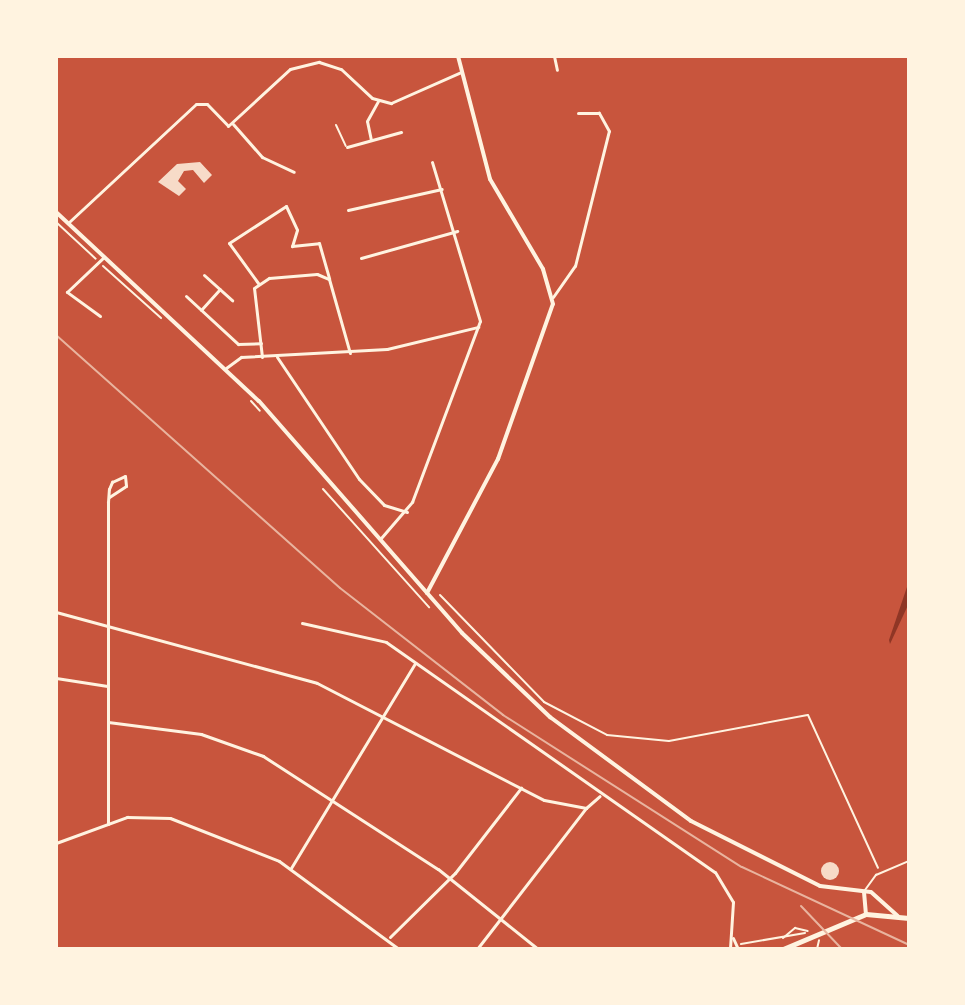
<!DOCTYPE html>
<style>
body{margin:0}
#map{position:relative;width:965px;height:1005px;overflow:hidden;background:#c8553d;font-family:"Crimson Pro",serif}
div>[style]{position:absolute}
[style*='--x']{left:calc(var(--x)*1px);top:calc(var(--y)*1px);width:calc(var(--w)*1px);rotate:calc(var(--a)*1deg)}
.water>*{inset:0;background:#8f3625}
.building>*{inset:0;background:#f7dbc8}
.round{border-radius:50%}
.path>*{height:2px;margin:-1px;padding:0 1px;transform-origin:1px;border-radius:1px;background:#fff3e0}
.service>*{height:2px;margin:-1px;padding:0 1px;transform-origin:1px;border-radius:1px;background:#fff3e0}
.minor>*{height:3px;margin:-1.5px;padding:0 1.5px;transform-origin:1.5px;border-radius:1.5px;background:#fff3e0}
.tertiary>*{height:4px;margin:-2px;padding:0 2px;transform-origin:2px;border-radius:2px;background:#fff3e0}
.secondary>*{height:4px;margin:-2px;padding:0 2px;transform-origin:2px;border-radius:2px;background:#fff3e0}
.trunk>*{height:5px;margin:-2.5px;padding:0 2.5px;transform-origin:2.5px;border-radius:2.5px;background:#fff3e0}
.rail>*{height:2px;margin:-1px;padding:0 1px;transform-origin:1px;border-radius:1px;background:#e9b49f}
span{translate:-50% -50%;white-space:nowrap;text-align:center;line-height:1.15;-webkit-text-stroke:8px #fff3e0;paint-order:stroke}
.frame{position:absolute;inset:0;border:58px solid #fff3e0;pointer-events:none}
</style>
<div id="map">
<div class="water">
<div style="clip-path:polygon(908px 584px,909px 603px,890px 644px,889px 640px)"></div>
</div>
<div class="building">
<div style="clip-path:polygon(200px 162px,212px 175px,204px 183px,193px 170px,184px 171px,178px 181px,186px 189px,179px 196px,158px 182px,177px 164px)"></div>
<div class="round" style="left:821px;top:862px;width:18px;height:18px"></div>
</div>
<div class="path">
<div style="--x:56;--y:222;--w:54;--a:42.8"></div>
<div style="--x:103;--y:266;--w:78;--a:41.9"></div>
<div style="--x:251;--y:401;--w:13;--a:48"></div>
<div style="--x:323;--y:489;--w:159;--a:48.1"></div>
<div style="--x:440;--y:595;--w:149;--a:45.8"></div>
<div style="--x:544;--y:702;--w:71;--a:27.6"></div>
<div style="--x:607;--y:735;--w:62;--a:5.5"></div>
<div style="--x:669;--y:741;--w:141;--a:-10.6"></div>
<div style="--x:808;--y:715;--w:168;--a:65.4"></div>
<div style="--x:783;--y:938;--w:16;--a:-40"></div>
<div style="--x:795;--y:928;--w:13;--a:13"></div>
<div style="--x:741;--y:944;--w:65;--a:-9.8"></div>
<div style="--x:817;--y:949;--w:9;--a:-77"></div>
</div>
<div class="service">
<div style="--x:336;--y:125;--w:23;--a:65"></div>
<div style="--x:865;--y:890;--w:19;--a:-54"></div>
<div style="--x:876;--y:875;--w:36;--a:-23"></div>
</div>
<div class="minor">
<div style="--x:554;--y:56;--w:14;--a:78"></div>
<div style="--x:233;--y:124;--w:44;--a:48.7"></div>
<div style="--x:262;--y:157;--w:35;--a:25"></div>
<div style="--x:371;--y:140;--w:19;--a:-102"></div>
<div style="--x:367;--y:121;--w:23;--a:-61"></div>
<div style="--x:347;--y:147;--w:56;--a:-15.5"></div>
<div style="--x:348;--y:210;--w:96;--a:-12.6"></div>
<div style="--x:69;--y:222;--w:173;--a:-42.9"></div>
<div style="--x:196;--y:104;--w:11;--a:0"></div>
<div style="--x:207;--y:104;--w:30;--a:46"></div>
<div style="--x:228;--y:126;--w:84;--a:-42.6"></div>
<div style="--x:290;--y:69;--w:30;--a:-14"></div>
<div style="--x:319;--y:62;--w:23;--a:18"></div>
<div style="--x:341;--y:69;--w:42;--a:43.1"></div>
<div style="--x:372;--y:98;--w:20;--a:15"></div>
<div style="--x:391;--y:103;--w:77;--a:-23.9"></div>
<div style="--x:361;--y:258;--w:100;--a:-15.7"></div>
<div style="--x:204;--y:275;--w:38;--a:42"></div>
<div style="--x:258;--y:283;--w:49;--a:-125.9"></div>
<div style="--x:229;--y:243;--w:68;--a:-33"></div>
<div style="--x:286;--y:206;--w:26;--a:65"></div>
<div style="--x:297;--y:230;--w:17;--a:107"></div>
<div style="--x:292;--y:246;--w:27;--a:-6"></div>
<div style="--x:319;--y:243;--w:37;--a:74"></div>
<div style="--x:186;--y:296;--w:71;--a:42.7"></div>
<div style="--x:238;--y:344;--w:23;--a:-2"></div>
<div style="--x:553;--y:297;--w:38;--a:-55"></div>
<div style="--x:575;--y:266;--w:139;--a:-75.9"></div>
<div style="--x:609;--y:131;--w:21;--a:-119"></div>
<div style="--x:599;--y:113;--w:21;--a:180"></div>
<div style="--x:201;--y:310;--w:28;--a:-48"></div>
<div style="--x:100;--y:316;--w:41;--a:-144"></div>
<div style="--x:67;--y:292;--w:51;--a:-43.4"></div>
<div style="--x:262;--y:357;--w:69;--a:-96.6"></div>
<div style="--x:254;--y:288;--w:18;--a:-34"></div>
<div style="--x:269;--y:278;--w:48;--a:-4.8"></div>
<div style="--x:317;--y:274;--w:13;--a:23"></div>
<div style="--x:329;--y:279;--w:77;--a:74.2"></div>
<div style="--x:277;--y:357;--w:147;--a:56.1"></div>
<div style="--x:359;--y:479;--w:36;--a:46"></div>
<div style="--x:384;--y:505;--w:24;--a:17"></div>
<div style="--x:226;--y:368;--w:19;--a:-36"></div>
<div style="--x:241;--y:357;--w:146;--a:-3.1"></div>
<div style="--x:387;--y:349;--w:94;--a:-13.6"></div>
<div style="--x:381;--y:538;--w:48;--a:-49.3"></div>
<div style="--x:412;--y:502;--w:193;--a:-69.4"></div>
<div style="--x:480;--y:321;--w:166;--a:-106.8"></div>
<div style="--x:56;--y:612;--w:270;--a:15.2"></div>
<div style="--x:317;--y:683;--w:255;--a:27.3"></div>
<div style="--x:544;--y:800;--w:43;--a:10.8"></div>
<div style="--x:586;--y:808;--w:18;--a:-41"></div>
<div style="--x:302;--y:623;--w:86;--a:12.7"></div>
<div style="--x:386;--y:642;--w:401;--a:35"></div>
<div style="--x:715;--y:872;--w:35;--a:59"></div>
<div style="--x:733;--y:902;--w:47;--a:93.7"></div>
<div style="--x:56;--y:678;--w:52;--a:8.9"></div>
<div style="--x:108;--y:722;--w:94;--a:7.4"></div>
<div style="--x:201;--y:734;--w:66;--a:19.5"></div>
<div style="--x:263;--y:756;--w:208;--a:32.9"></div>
<div style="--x:438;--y:869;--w:128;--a:38.7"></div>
<div style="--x:108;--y:824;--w:322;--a:-90"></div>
<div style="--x:108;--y:502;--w:13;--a:-86"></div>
<div style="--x:109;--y:489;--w:8;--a:-67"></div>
<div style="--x:112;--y:482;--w:14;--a:-25"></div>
<div style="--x:125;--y:476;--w:10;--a:84"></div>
<div style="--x:126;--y:486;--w:20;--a:147"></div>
<div style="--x:56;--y:843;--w:76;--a:-20.1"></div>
<div style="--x:127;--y:817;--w:43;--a:1.3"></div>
<div style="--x:170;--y:818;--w:117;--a:21.5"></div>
<div style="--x:279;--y:861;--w:149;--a:36.3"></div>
<div style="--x:291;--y:868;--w:240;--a:-58.8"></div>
<div style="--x:390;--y:937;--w:91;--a:-44.6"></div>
<div style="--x:455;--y:873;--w:108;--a:-52.2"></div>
<div style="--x:733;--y:938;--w:12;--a:66"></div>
<div style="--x:477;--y:949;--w:178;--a:-52.3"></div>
</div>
<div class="tertiary">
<div style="--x:427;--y:593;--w:152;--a:-62.1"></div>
<div style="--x:498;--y:459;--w:164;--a:-70.5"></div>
<div style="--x:553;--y:304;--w:36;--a:-106"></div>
<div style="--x:543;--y:269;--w:104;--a:-120.5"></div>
<div style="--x:490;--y:179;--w:127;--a:-104.6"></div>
</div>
<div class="secondary">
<div style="--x:56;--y:212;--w:277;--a:43"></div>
<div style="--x:259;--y:401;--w:308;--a:48.8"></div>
<div style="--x:462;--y:633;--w:122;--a:43.7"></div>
<div style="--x:550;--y:717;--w:175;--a:36.4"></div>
<div style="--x:691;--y:821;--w:144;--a:26.7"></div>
<div style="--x:820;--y:886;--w:51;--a:6.7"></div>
<div style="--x:871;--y:892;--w:36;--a:42"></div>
<div style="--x:864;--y:892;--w:22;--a:85"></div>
</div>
<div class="trunk">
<div style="--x:783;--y:949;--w:90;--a:-22.9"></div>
<div style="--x:866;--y:914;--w:43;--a:5.3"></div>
</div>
<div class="rail">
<div style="--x:56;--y:335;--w:380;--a:41.7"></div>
<div style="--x:340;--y:588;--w:207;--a:37.9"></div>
<div style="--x:503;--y:715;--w:283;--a:32.5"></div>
<div style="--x:742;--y:867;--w:184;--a:25"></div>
<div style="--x:801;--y:906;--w:59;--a:46.4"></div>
</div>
<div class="frame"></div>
</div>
